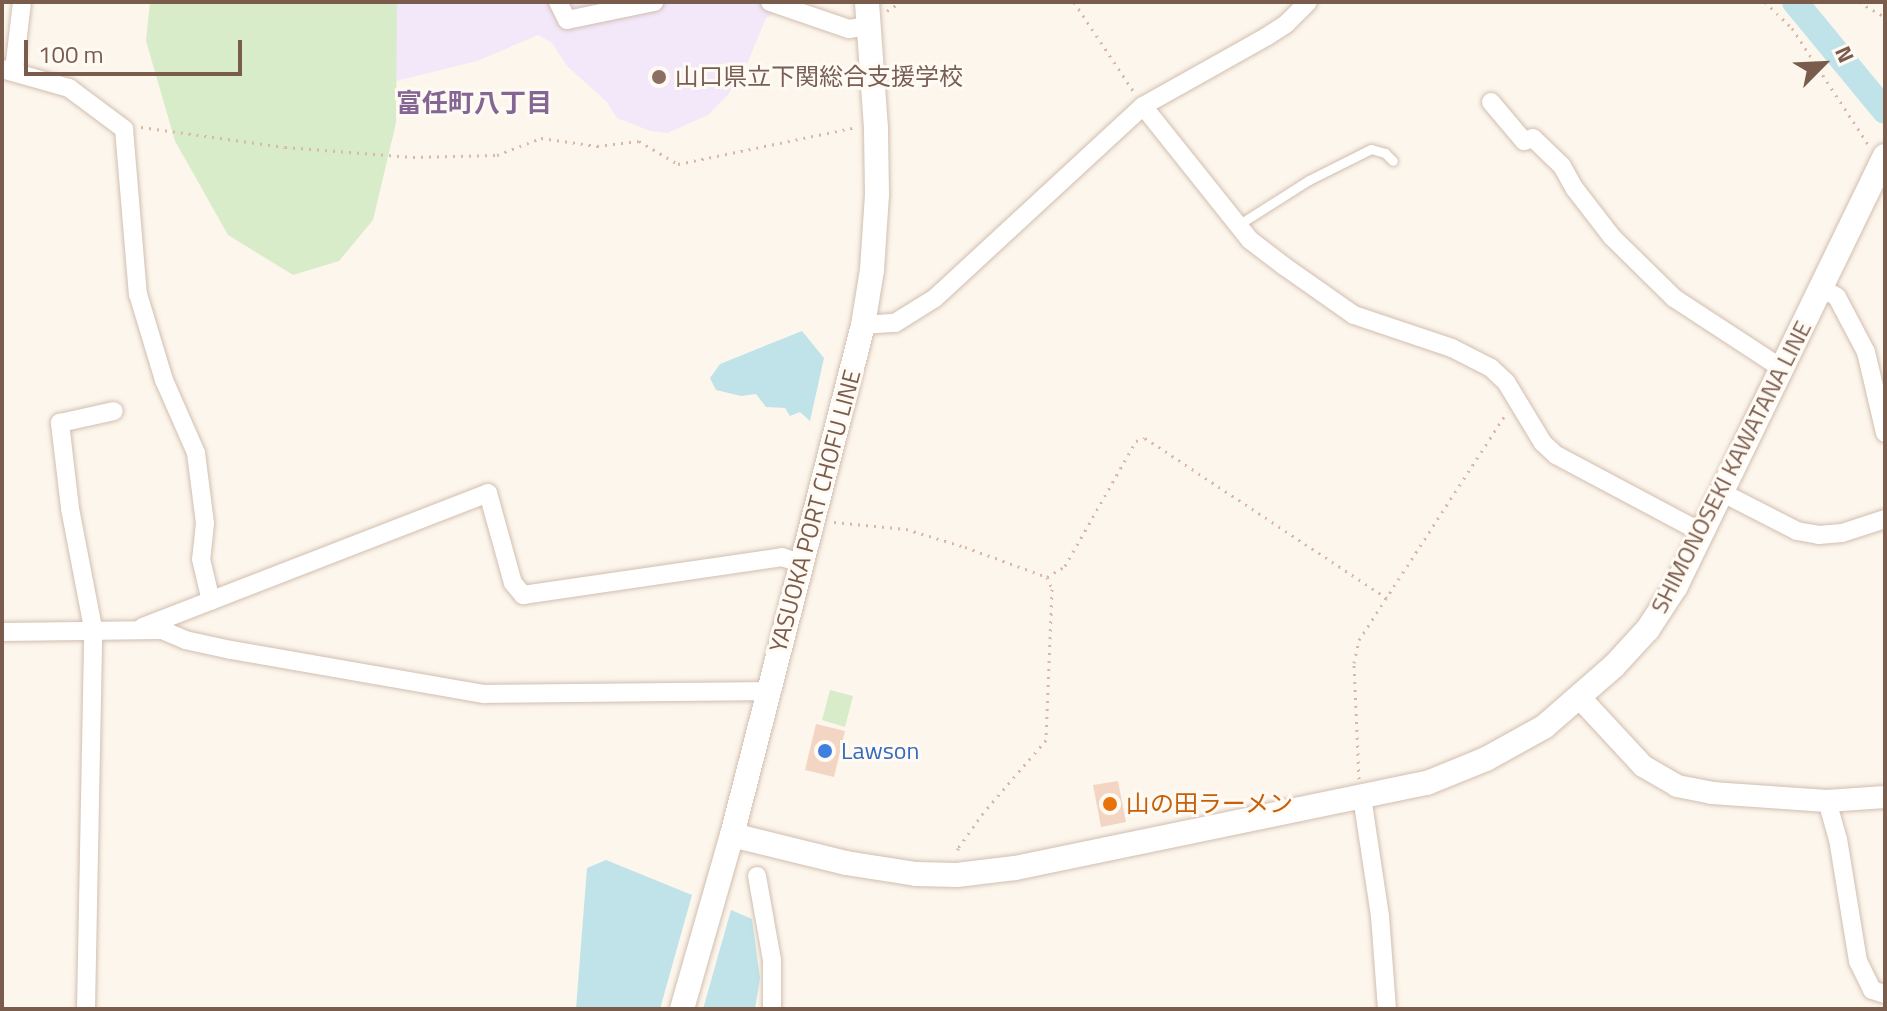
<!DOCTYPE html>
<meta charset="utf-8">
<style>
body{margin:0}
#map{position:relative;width:1887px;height:1011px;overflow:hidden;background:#fdf6ec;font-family:"Titillium Web","Noto Sans JP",sans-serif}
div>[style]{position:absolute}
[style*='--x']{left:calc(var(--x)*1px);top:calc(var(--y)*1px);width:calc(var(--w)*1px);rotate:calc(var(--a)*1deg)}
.education>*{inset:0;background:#f3e8fa}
.green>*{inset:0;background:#d8ecc9}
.water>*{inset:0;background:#bfe3e8}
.river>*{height:26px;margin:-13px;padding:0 13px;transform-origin:13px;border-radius:13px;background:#bfe3e8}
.building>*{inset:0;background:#f3d5c3}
.path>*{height:3px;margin-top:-1.5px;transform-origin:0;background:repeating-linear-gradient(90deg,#d9b8a5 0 2px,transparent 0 8px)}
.roads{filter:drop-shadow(0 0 2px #d1beb0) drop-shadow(0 0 2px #d1beb0)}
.service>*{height:9px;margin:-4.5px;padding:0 4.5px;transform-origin:4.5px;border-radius:4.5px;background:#fff}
.minor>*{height:18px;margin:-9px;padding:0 9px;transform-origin:9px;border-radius:9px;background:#fff}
.tertiary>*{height:22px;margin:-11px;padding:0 11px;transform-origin:11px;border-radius:11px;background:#fff}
.secondary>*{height:24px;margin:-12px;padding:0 12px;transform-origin:12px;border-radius:12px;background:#fff}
.dots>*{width:22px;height:22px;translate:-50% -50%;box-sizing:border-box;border:4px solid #fffaf3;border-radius:50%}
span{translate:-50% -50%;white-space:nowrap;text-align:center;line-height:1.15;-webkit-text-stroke:6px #fffaf3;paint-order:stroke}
.education-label{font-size:24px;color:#785e54}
.left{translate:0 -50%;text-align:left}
.street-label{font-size:24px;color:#7a5c4d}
.shop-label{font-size:24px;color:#366cbe}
.food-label{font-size:24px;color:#c56008}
.neighbourhood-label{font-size:26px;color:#846695;font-weight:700}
.frame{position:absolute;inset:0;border:4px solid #7a5c4d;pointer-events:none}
.north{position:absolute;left:1783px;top:24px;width:80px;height:80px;-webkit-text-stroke:6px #fffaf3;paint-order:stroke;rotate:66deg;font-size:22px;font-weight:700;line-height:32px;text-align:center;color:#7a5c4d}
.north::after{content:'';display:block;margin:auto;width:28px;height:36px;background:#7a5c4d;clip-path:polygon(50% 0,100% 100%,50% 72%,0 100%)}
.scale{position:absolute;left:24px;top:40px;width:218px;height:36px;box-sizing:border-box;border:4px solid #7a5c4d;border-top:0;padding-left:10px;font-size:24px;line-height:28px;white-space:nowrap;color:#7a5c4d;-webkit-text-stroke:6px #fffaf3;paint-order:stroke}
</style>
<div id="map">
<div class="education">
<div style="clip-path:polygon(264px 2px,783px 2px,785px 8px,766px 18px,747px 64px,728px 95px,708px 115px,667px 133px,650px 131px,617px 118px,607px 102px,567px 66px,552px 43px,538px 35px,477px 61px,368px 88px)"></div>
</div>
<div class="green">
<div style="clip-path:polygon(150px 2px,397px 2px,396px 123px,373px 220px,339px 261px,293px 275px,228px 235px,175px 141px,146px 41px)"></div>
<div style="clip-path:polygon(830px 690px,853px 696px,845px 727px,822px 720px)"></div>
</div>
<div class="water">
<div style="clip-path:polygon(802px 331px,824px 358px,810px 421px,800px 412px,790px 416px,785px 408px,766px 407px,756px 394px,741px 396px,716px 390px,710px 378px,720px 364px)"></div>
<div style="clip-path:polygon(606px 860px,692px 895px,660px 1009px,576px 1009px,587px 868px)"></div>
<div style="clip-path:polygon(731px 910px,752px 919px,760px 978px,755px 1009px,703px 1009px)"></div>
</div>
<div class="river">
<div style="--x:1795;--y:2;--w:141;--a:50.5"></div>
</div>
<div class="building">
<div style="clip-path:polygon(816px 724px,845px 731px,834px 777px,805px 770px)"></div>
<div style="clip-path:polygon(1118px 781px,1126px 822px,1101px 827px,1093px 785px)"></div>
</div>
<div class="path">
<div style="--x:1074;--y:2;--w:108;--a:56.3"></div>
<div style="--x:1765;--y:2;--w:37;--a:44"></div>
<div style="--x:1792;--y:28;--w:142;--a:56.8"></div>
<div style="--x:1859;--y:2;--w:30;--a:30"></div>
<div style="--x:887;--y:11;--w:17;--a:-33"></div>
<div style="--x:141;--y:127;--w:145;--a:7.9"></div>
<div style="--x:285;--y:147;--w:128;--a:4.5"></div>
<div style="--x:413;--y:157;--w:84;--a:-1.4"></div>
<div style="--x:497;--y:155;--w:47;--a:-21.1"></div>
<div style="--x:541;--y:138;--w:57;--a:8.1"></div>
<div style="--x:597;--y:146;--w:42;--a:-6.8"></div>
<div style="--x:639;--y:141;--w:45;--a:30.5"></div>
<div style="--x:678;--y:164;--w:183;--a:-11.7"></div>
<div style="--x:834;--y:522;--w:72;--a:5.6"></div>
<div style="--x:906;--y:529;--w:62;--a:17"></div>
<div style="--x:965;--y:547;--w:87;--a:20.1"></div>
<div style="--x:1047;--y:577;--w:13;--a:67"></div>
<div style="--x:1052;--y:589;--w:151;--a:92.3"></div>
<div style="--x:1046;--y:740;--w:96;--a:130.8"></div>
<div style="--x:983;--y:813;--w:43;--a:125.5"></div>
<div style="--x:958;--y:848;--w:7;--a:98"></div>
<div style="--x:1047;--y:577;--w:21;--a:-31"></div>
<div style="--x:1065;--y:566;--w:144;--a:-60.4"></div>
<div style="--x:1136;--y:441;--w:9;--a:-18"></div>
<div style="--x:1145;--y:438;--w:290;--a:33.5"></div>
<div style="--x:1359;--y:779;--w:116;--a:-92.5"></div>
<div style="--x:1354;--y:663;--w:24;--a:-78"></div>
<div style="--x:1359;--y:640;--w:272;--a:-57"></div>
</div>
<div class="roads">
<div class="service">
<div style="--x:1238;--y:225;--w:84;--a:-32.4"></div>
<div style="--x:1309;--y:180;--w:69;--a:-26.6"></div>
<div style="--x:1371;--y:149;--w:15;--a:16"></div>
<div style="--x:1385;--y:153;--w:11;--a:45"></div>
</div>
<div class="minor">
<div style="--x:558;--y:2;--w:20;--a:63"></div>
<div style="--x:567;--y:20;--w:89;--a:-11.7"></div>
<div style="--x:770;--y:2;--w:83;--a:18.9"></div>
<div style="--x:849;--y:29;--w:20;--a:-9"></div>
<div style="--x:2;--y:69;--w:70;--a:15.8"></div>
<div style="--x:69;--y:88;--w:69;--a:36.7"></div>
<div style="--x:124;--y:129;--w:166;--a:85.2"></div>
<div style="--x:138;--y:294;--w:90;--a:73.2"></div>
<div style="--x:164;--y:380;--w:80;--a:66.3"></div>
<div style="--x:196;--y:453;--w:71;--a:82.7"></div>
<div style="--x:205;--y:523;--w:36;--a:96"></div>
<div style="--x:201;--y:559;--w:43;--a:76.6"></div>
<div style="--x:14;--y:70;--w:68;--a:-83.3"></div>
<div style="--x:1491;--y:102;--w:51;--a:49.8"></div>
<div style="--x:1524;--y:141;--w:9;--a:-18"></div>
<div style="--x:1533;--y:138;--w:40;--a:44"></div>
<div style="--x:1562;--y:166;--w:26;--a:61"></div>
<div style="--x:1575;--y:189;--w:61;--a:52.4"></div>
<div style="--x:1612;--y:237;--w:87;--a:44.5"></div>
<div style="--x:1674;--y:298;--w:128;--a:33.2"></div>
<div style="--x:1143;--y:106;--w:171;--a:51.4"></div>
<div style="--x:1250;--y:240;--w:43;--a:37.4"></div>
<div style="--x:1284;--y:266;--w:85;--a:35"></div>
<div style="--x:1354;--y:315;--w:103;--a:18.6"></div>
<div style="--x:1452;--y:348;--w:44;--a:27.1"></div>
<div style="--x:1491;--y:368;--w:21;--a:43"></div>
<div style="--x:1506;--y:382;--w:71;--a:58.8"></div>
<div style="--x:1543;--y:443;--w:18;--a:43"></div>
<div style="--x:1556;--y:455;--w:166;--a:28"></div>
<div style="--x:1821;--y:288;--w:18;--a:29"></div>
<div style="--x:1837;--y:297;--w:62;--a:62.2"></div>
<div style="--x:1866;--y:352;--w:83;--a:76.8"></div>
<div style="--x:863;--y:325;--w:32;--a:-4"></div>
<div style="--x:895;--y:323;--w:47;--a:-32"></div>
<div style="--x:935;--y:298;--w:283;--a:-42.7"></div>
<div style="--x:1143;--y:106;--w:141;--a:-29.3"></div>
<div style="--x:1266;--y:37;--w:24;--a:-33"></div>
<div style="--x:1286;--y:24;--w:31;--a:-45"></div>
<div style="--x:1721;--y:492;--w:85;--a:27.2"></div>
<div style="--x:1797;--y:531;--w:22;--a:10"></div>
<div style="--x:1819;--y:535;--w:23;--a:-5"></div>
<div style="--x:1842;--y:533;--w:45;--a:-18"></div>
<div style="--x:143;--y:627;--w:370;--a:-21.2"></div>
<div style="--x:488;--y:493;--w:93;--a:74.5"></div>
<div style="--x:513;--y:583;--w:16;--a:50"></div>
<div style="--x:523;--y:595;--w:262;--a:-8.3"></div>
<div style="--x:782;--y:557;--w:21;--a:19"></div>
<div style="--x:2;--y:632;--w:160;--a:-0.7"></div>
<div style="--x:162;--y:630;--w:25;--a:23"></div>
<div style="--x:185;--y:640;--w:47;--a:12.3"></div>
<div style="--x:231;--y:650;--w:257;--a:9.9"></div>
<div style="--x:484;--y:694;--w:282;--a:-0.6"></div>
<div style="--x:1362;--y:797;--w:120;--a:81.4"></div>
<div style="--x:1380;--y:916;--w:93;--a:85.7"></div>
<div style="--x:1827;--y:801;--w:40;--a:74"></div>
<div style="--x:1838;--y:839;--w:124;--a:80.7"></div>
<div style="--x:1858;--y:961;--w:32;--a:64"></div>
<div style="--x:1872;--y:990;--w:14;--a:17"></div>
<div style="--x:757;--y:876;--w:85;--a:79.9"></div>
<div style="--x:772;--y:960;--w:49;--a:90"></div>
<div style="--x:86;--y:1009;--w:381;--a:-88.9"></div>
<div style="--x:93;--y:628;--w:122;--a:-100.9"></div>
<div style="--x:70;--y:508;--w:86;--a:-96.7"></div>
<div style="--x:60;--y:423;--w:55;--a:-12.5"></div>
</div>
<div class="tertiary">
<div style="--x:1581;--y:699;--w:91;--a:47.2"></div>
<div style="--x:1643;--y:766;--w:39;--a:30"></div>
<div style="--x:1677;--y:786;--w:36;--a:11"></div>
<div style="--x:1712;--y:793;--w:115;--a:4"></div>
<div style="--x:1827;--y:801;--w:58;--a:-3.9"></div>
</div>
<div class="secondary">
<div style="--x:732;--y:835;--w:117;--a:13.8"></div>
<div style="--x:846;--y:863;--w:71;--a:8.9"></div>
<div style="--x:916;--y:874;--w:41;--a:1.4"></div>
<div style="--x:957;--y:875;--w:58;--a:-6.9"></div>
<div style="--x:1015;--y:868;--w:421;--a:-11.7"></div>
<div style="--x:1427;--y:783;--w:64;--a:-22.1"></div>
<div style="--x:1486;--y:759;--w:66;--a:-28.9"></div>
<div style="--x:1544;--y:727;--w:93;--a:-41.1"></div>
<div style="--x:1614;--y:666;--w:50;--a:-47.4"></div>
<div style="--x:1648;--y:629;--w:51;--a:-56.9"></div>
<div style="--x:1676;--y:586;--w:478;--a:-64.1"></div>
<div style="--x:682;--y:1009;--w:181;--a:-74"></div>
<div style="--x:732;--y:835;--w:527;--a:-75.59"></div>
<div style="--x:863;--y:325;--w:56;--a:-80.7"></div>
<div style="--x:872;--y:270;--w:76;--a:-86.2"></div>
<div style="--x:877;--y:194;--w:66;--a:-90.9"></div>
<div style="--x:876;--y:128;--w:126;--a:-94.1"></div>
</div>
</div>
<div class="dots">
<div style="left:659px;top:77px;background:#8d6e63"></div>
<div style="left:825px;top:751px;background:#3f7fe0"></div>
<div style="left:1110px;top:804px;background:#e8710a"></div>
</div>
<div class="education-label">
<span class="left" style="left:675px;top:77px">山口県立下関総合支援学校</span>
</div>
<div class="street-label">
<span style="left:1731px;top:467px;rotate:-63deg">SHIMONOSEKI KAWATANA LINE</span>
<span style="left:815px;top:511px;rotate:-75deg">YASUOKA PORT CHOFU LINE</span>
</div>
<div class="shop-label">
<span class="left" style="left:841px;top:751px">Lawson</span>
</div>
<div class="food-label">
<span class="left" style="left:1126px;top:804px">山の田ラーメン</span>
</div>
<div class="neighbourhood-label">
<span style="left:474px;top:103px">富任町八丁目</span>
</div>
<div class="frame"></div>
<div class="north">N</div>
<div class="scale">100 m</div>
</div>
